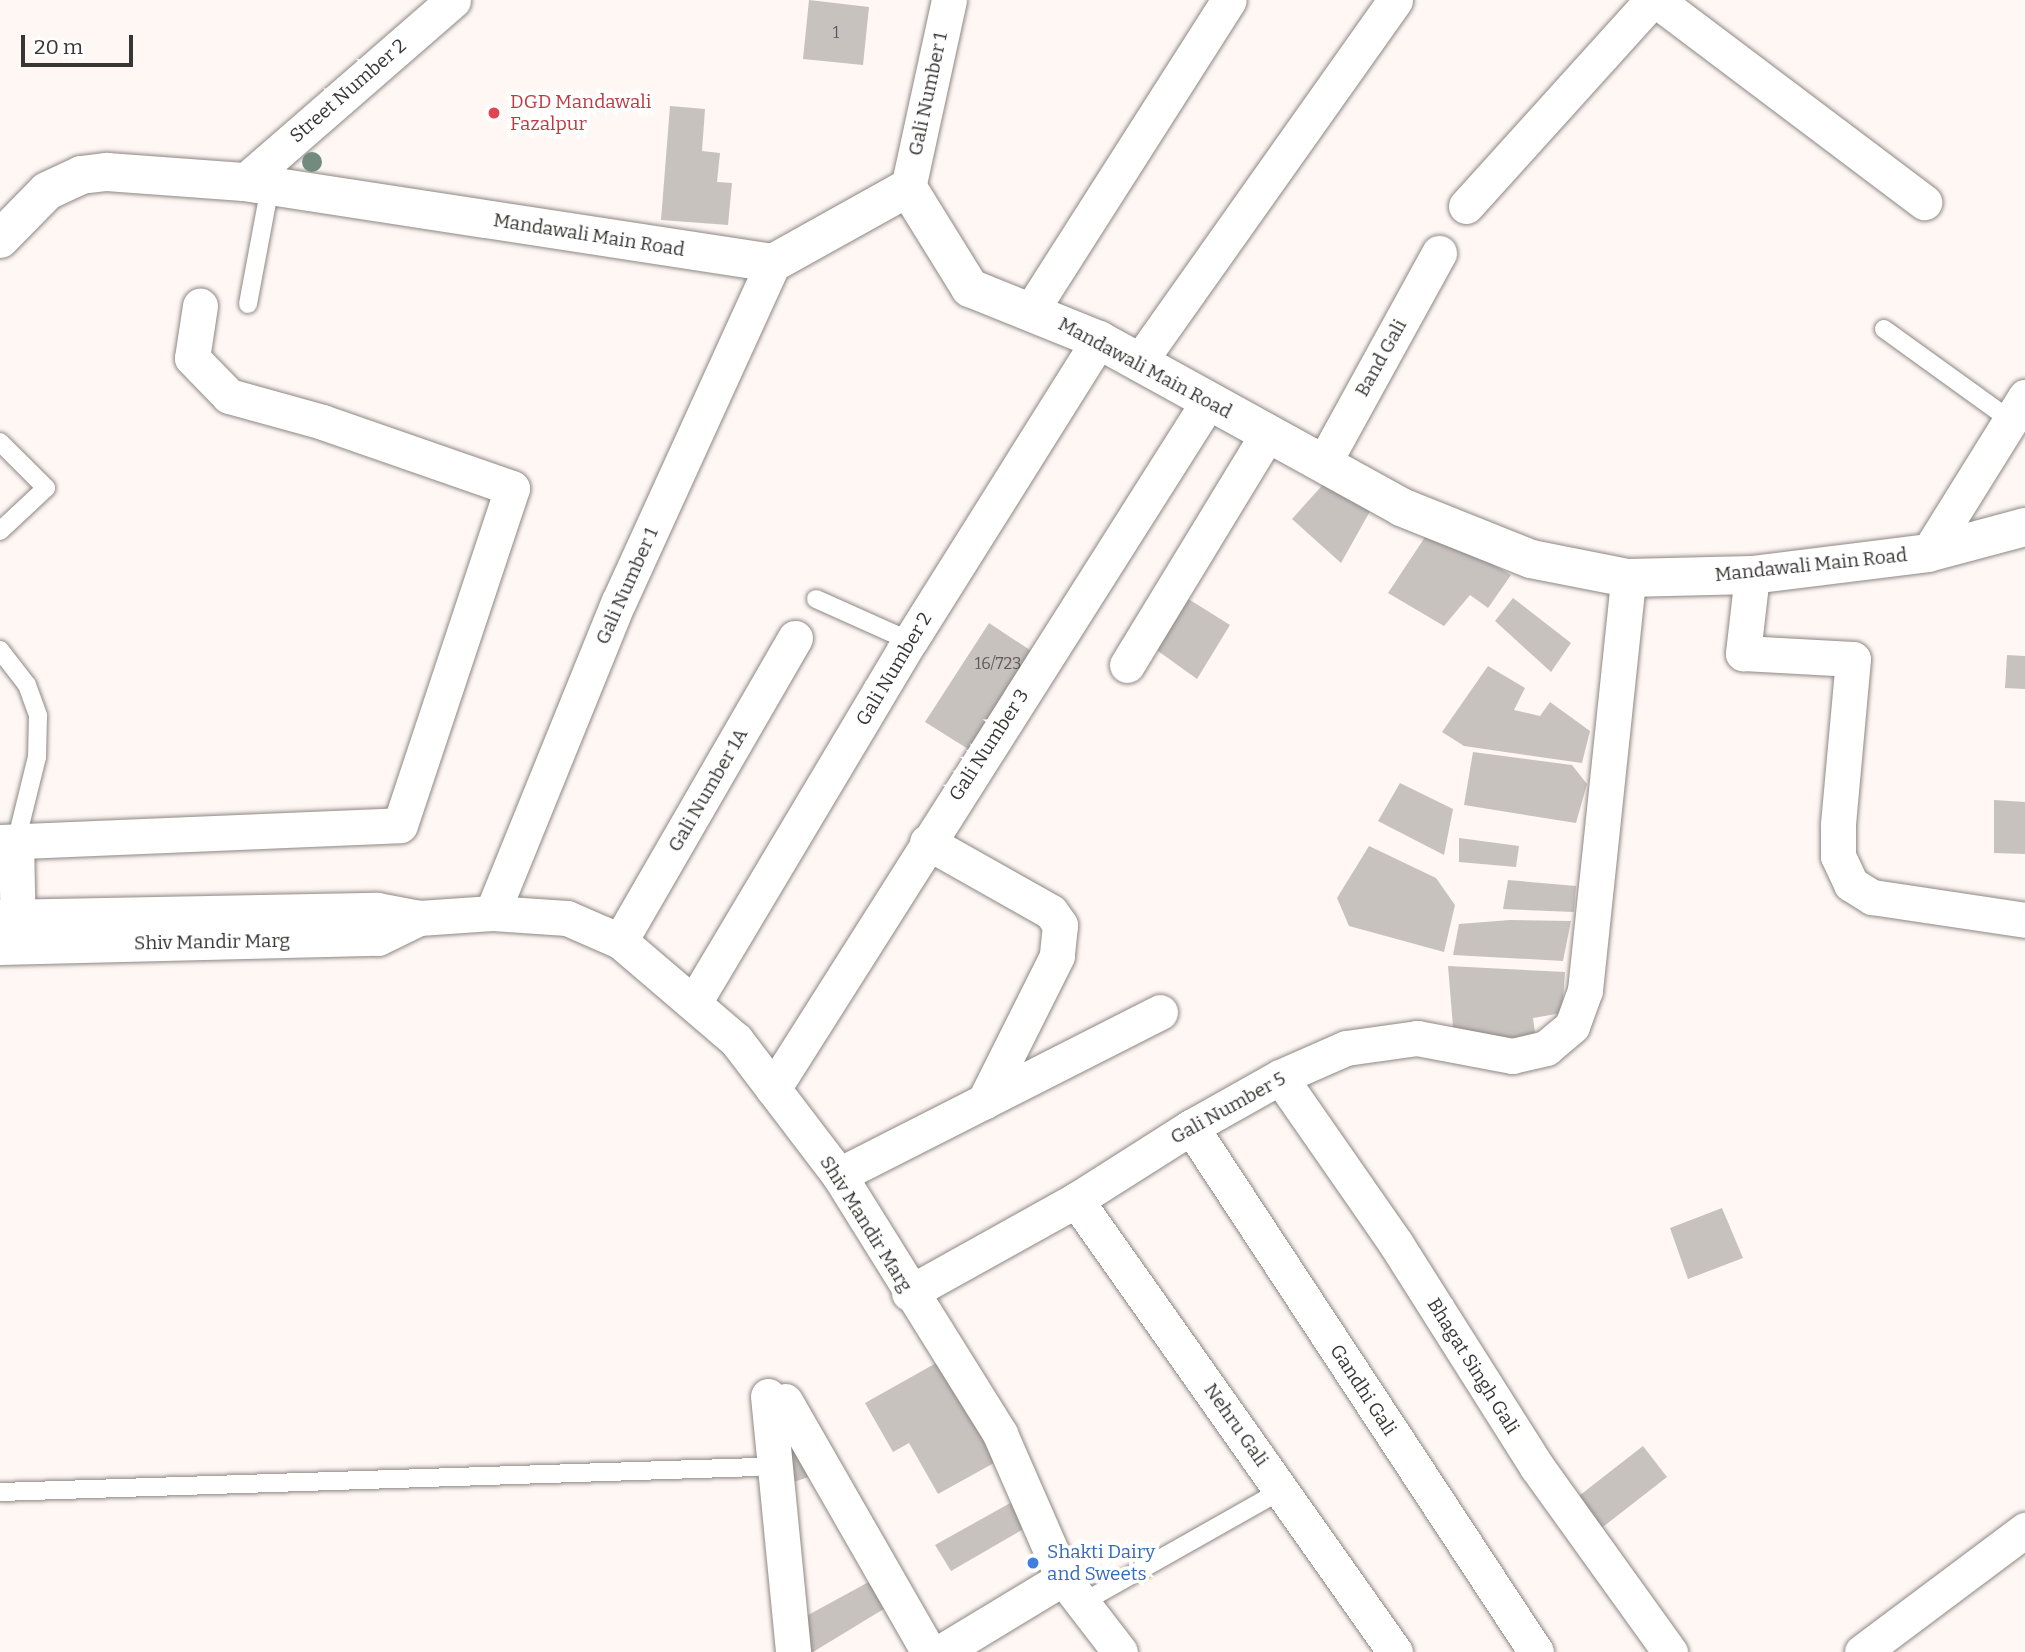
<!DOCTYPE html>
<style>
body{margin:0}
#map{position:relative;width:2025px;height:1652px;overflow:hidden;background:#fef7f4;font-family:Bitter,serif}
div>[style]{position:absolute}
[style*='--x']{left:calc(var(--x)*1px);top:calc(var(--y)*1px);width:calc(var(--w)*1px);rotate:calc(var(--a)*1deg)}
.building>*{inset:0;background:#c8c2bf}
.roads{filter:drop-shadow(0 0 2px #8d8784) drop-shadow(0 0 2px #8d8784)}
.service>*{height:18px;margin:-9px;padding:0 9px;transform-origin:9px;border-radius:9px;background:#fff}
.minor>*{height:35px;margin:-17.5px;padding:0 17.5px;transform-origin:17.5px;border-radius:17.5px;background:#fff}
.tertiary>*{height:38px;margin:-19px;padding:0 19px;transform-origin:19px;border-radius:19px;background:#fff}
.trees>*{width:20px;height:20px;margin:-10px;border-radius:50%;background:#738b7e}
.dots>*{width:19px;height:19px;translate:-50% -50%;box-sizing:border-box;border:4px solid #fff;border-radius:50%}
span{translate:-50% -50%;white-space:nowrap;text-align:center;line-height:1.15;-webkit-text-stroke:7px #fff;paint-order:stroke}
.number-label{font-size:16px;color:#5c5958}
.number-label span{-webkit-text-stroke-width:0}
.street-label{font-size:19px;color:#383635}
.health-label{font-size:19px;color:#be3a42}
.left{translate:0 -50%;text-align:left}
.shop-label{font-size:19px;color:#366cbe}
.scale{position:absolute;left:21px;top:35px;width:112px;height:32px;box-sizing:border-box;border:4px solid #383635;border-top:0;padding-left:9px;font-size:21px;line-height:24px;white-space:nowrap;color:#383635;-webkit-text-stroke:5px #fff;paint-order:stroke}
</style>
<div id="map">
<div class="building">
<div style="clip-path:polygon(809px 0,869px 7px,863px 65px,803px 59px)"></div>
<div style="clip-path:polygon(670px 106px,705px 109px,702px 151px,720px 153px,717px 182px,732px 183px,728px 225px,661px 220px)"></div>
<div style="clip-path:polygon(1327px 480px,1373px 506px,1341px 563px,1292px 519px)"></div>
<div style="clip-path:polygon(1431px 528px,1511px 575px,1488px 608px,1470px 595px,1444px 626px,1388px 593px)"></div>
<div style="clip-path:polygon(1182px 595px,1230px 625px,1197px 679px,1151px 646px)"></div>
<div style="clip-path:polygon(1513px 598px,1571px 643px,1551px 672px,1495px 621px)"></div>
<div style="clip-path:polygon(989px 623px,1039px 656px,976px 754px,925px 722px)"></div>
<div style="clip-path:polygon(2007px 655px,2025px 656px,2025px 689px,2005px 688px)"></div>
<div style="clip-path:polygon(1488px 666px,1525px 688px,1514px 710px,1540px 716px,1550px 702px,1590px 731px,1582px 763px,1464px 746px,1442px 732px)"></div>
<div style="clip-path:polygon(1473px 752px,1572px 765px,1587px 784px,1576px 823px,1464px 805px)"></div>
<div style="clip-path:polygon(1400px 783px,1453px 809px,1444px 855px,1378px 821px)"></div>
<div style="clip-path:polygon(1994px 800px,2025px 802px,2025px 854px,1994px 853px)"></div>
<div style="clip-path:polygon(1459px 838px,1519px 846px,1516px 867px,1459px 862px)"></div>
<div style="clip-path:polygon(1369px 846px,1436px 878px,1455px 905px,1444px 952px,1349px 926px,1337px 898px)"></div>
<div style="clip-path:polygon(1508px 880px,1576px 886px,1574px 912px,1503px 909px)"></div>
<div style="clip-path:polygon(1510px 920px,1571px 921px,1563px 961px,1453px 955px,1459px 924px)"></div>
<div style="clip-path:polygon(1448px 966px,1565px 972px,1562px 1013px,1533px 1018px,1536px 1040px,1454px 1039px)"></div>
<div style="clip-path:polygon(1722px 1208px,1743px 1258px,1688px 1279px,1670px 1228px)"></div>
<div style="clip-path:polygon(945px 1358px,1003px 1458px,938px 1494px,909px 1443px,893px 1452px,865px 1403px)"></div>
<div style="clip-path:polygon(800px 1442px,817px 1474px,788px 1484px,787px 1447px)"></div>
<div style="clip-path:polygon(1643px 1446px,1667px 1477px,1599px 1530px,1575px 1499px)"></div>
<div style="clip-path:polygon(1012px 1502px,1027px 1527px,951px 1571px,935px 1545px)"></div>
<div style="clip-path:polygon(876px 1578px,892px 1604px,813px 1652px,802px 1652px,799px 1620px)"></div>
</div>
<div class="roads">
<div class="service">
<div style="--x:248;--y:304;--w:120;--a:-79.4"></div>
<div style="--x:1884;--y:329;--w:155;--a:35.8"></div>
<div style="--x:0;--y:442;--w:65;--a:45"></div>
<div style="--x:46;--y:488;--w:63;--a:136.9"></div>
<div style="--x:816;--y:599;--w:103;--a:24.1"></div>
<div style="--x:0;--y:650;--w:44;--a:52.4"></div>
<div style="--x:27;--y:685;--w:33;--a:70"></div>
<div style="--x:38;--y:716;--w:41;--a:91.4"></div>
<div style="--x:37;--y:757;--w:88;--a:103.9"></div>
<div style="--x:0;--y:1492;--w:757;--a:-1.89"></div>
<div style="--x:1082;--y:1603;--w:230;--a:-29.5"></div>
</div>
<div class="minor">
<div style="--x:1656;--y:0;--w:336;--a:37"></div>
<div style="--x:244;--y:182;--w:277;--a:-41"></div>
<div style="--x:908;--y:188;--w:192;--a:-77.7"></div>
<div style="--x:1466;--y:206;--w:278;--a:-47.9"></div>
<div style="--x:1032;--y:309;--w:366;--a:-57.5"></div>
<div style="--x:1139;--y:362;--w:443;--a:-54.7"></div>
<div style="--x:1323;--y:464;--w:241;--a:-61.2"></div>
<div style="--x:1928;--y:553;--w:184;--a:-58.1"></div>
<div style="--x:1752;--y:575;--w:79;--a:96.6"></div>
<div style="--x:1743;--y:653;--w:110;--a:3.1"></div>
<div style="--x:1853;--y:659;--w:167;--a:95.2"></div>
<div style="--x:1838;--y:825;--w:31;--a:90"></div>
<div style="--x:1838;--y:856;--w:31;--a:65"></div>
<div style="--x:1851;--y:884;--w:25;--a:32"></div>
<div style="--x:1872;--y:897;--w:155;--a:8.5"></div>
<div style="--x:1127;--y:665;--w:271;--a:-58.7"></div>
<div style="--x:0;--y:842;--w:400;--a:-2.4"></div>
<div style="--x:400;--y:825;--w:355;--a:-71.6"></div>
<div style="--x:512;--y:488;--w:200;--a:-160.8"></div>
<div style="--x:323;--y:422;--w:98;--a:-164.5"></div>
<div style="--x:229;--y:396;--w:53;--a:-134.2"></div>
<div style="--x:192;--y:358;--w:53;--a:-81.3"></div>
<div style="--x:16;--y:842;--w:98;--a:88.8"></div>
<div style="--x:927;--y:842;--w:142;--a:29.4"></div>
<div style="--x:1051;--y:912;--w:16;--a:55"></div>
<div style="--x:1060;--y:925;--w:31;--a:96"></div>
<div style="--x:1057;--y:956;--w:163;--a:116.6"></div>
<div style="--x:492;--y:913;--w:337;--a:-67.9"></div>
<div style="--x:619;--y:601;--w:371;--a:-65.5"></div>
<div style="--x:0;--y:917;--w:377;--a:-1.1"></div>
<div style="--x:377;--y:910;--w:43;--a:10.8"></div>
<div style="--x:419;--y:918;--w:73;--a:-3.9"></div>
<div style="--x:492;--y:913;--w:75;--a:3.8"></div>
<div style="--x:567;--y:918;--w:58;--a:23.5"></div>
<div style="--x:620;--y:941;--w:153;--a:40.5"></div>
<div style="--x:736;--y:1040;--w:170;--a:52.7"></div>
<div style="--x:839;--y:1175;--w:305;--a:58.1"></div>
<div style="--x:1000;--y:1434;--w:157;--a:66.4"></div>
<div style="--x:1063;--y:1578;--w:93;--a:52.4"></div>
<div style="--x:620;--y:941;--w:350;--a:-60"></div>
<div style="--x:0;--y:947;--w:378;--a:-1.4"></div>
<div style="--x:378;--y:938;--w:46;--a:-26"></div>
<div style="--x:695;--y:1001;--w:419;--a:-59.2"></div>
<div style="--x:910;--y:641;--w:355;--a:-57.9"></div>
<div style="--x:1280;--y:1077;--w:203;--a:55.2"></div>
<div style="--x:1396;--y:1244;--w:264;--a:57.7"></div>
<div style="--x:1537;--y:1467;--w:228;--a:54.3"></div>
<div style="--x:773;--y:1089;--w:813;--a:-57.66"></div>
<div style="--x:1191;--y:1127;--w:628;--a:56.69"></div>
<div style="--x:839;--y:1175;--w:360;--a:-26.9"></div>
<div style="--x:1076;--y:1200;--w:553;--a:54.79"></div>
<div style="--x:909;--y:1293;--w:191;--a:-29.1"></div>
<div style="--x:1076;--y:1200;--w:136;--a:-32.4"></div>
<div style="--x:1191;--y:1127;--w:102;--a:-29.3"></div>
<div style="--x:1280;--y:1077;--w:72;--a:-23.7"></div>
<div style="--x:1346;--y:1048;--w:72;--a:-8"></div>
<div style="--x:1417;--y:1038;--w:97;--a:10.7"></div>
<div style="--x:1512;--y:1056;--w:35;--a:-13"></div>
<div style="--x:1546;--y:1048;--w:34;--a:-40"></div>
<div style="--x:1572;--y:1026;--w:38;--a:-70"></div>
<div style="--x:1585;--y:990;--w:414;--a:-84"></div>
<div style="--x:768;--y:1396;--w:257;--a:84.4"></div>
<div style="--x:785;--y:1401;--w:289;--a:60.2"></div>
<div style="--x:941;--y:1652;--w:143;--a:-31.2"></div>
<div style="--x:1862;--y:1652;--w:204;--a:-36.8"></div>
</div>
<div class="tertiary">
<div style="--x:0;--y:239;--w:67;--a:-45.6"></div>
<div style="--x:47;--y:191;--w:38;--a:-25"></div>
<div style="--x:81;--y:175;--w:26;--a:-7"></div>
<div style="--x:107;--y:172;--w:137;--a:4.2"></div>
<div style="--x:244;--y:182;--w:535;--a:8.71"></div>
<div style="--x:773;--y:263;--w:154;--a:-29.1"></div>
<div style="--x:908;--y:188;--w:118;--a:58.2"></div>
<div style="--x:970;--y:288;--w:139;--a:22"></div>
<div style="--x:1099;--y:340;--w:345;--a:28.9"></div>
<div style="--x:1401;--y:507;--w:140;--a:21.8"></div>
<div style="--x:1531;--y:559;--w:99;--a:11.1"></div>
<div style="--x:1628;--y:578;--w:124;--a:-1.4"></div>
<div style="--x:1752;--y:575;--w:177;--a:-7.1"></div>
<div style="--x:1928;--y:553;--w:100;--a:-15"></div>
</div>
</div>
<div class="trees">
<div style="left:312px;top:162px"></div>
</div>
<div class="dots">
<div style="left:494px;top:113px;background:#e0444e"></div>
<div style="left:1033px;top:1563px;background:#3f7fe0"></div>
</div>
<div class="number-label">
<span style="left:836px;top:33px">1</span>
<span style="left:998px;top:664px">16/723</span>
</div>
<div class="street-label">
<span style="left:348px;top:91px;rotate:-41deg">Street Number 2</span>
<span style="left:928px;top:94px;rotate:-78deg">Gali Number 1</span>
<span style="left:589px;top:235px;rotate:9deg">Mandawali Main Road</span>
<span style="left:1381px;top:358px;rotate:-61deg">Band Gali</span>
<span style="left:1145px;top:368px;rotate:28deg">Mandawali Main Road</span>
<span style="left:1811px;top:565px;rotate:-6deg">Mandawali Main Road</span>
<span style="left:627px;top:586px;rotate:-66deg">Gali Number 1</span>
<span style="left:894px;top:669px;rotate:-59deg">Gali Number 2</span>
<span style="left:989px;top:745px;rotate:-57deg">Gali Number 3</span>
<span style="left:708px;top:790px;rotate:-60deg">Gali Number 1A</span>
<span style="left:212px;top:942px;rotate:-1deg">Shiv Mandir Marg</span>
<span style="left:1228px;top:1108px;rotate:-29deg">Gali Number 5</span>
<span style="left:866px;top:1224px;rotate:58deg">Shiv Mandir Marg</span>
<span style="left:1473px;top:1366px;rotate:58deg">Bhagat Singh Gali</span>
<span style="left:1363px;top:1390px;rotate:57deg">Gandhi Gali</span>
<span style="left:1236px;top:1425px;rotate:55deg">Nehru Gali</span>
</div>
<div class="health-label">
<span class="left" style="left:510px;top:113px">DGD Mandawali<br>Fazalpur</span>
</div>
<div class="shop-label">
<span class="left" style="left:1047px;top:1563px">Shakti Dairy<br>and Sweets</span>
</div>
<div class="scale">20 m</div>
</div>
